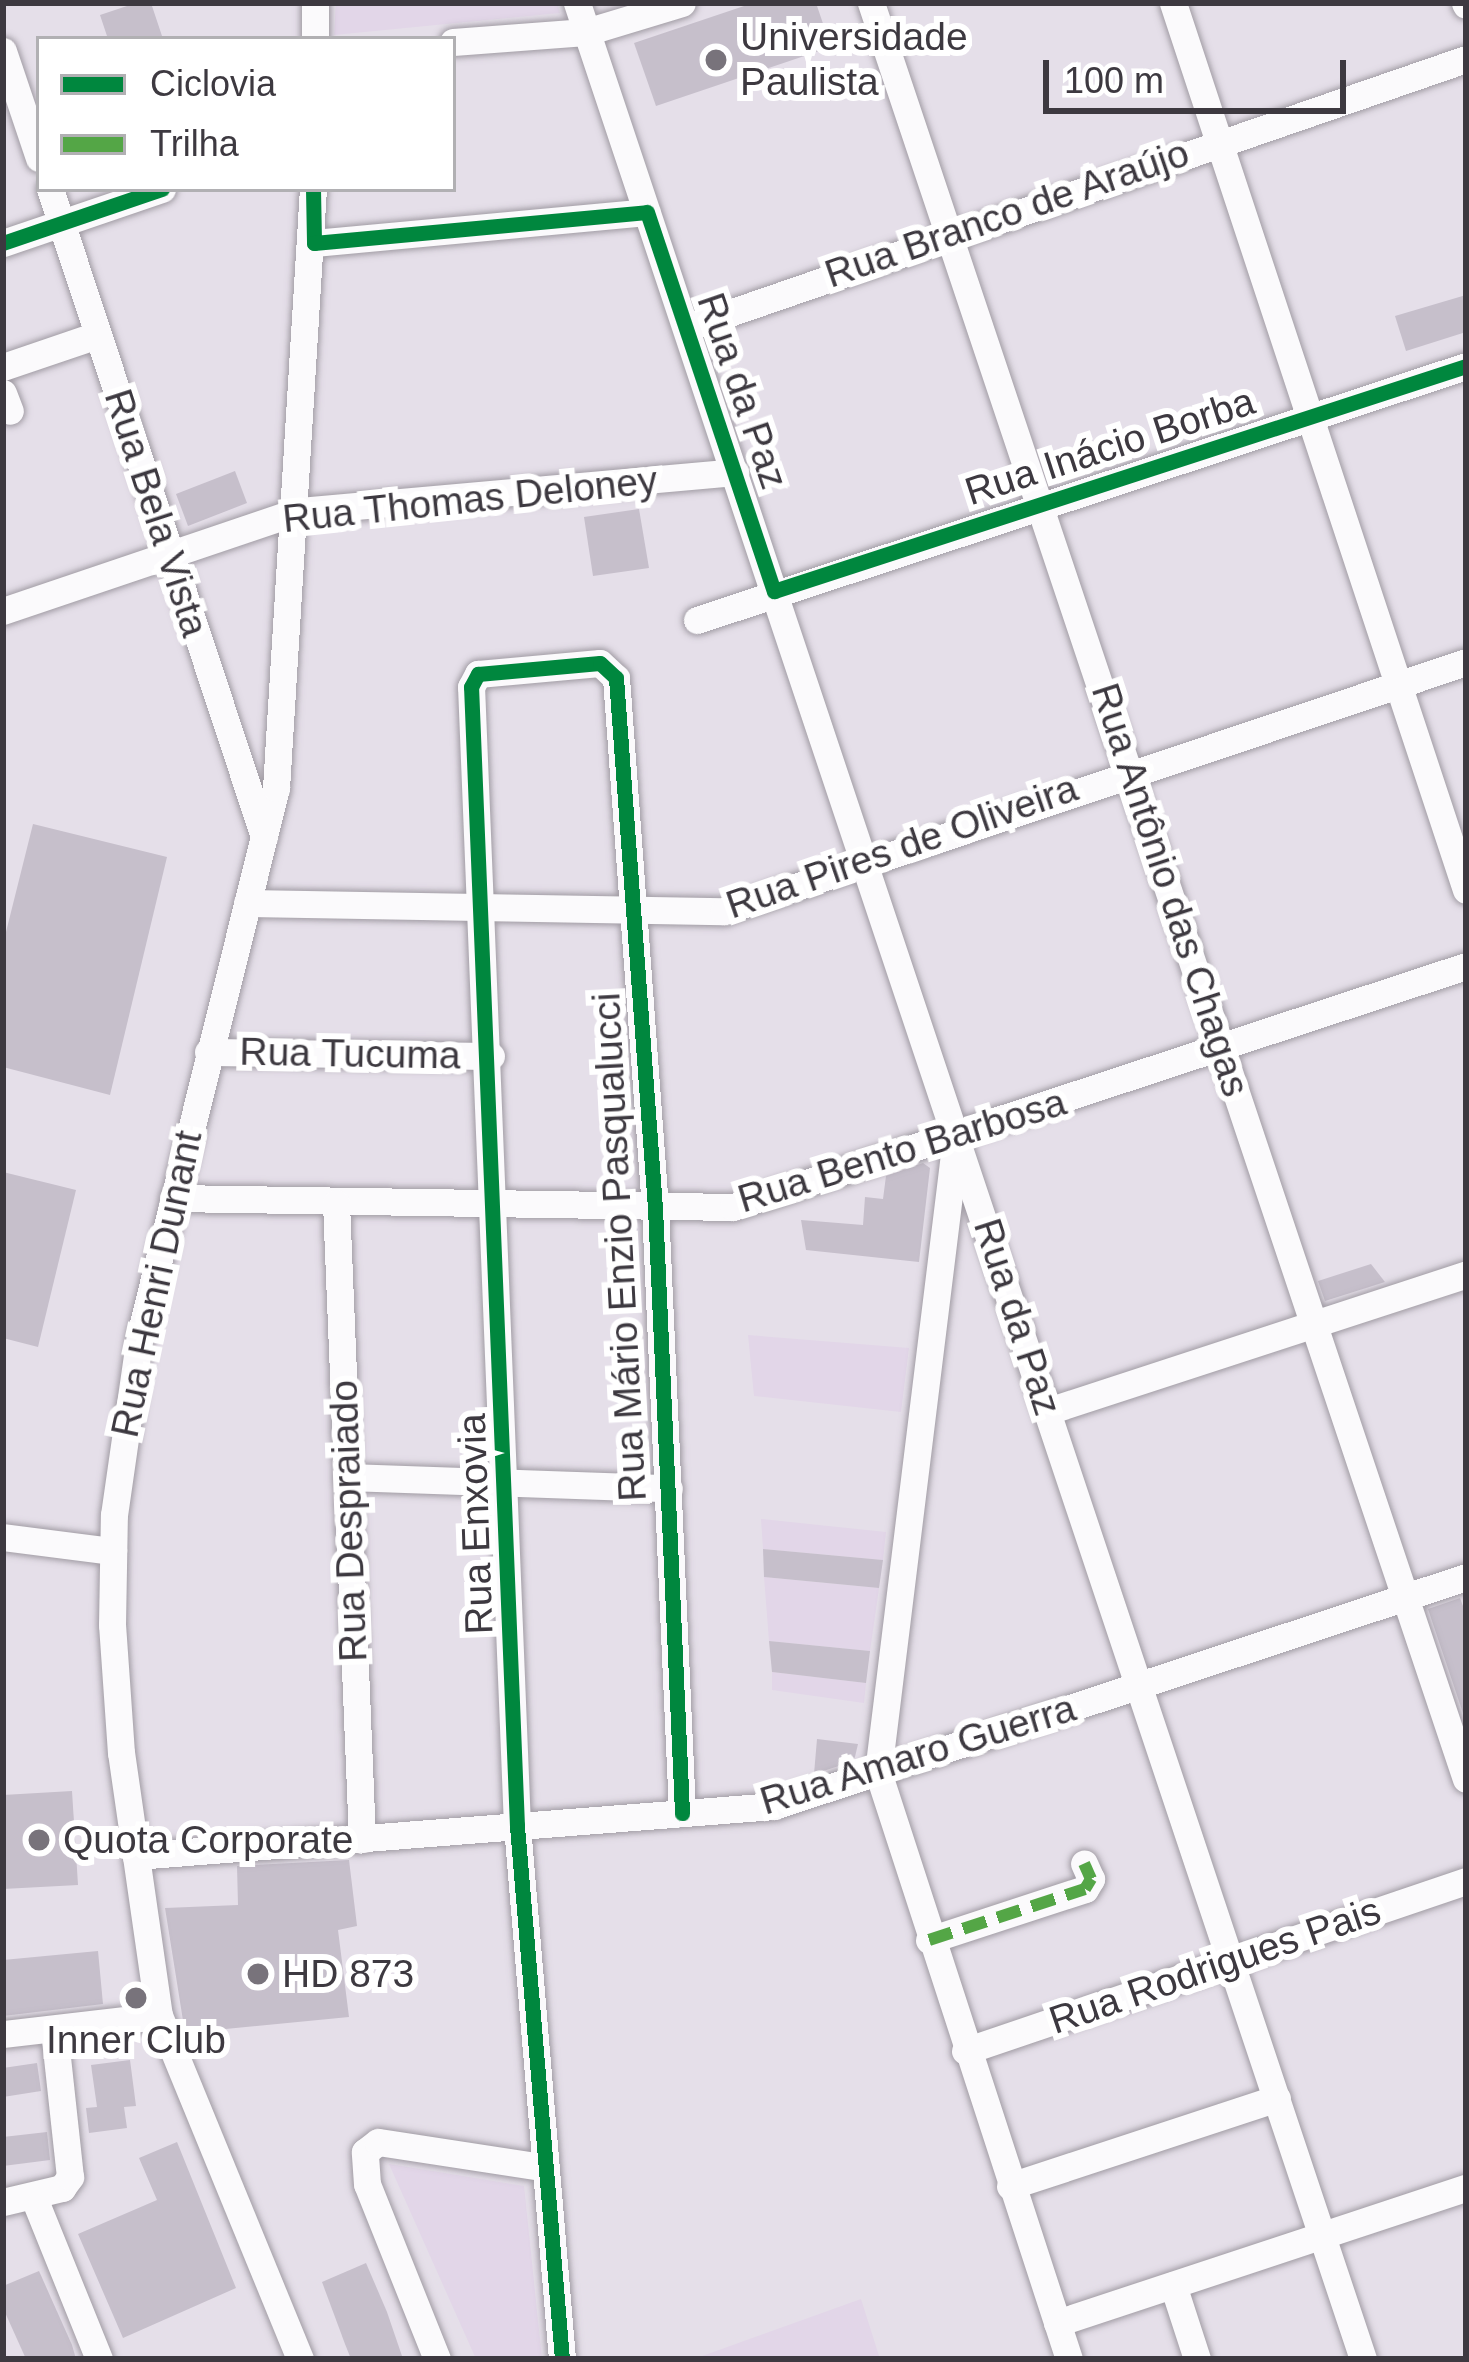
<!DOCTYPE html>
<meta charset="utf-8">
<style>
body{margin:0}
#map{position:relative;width:1469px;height:2362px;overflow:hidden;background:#e5dfe9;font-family:Helvetica,sans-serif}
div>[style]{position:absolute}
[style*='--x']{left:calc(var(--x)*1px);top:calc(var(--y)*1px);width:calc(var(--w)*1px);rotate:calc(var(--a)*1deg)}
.built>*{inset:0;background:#e2d6e8}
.building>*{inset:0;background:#c6bfcb}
.roads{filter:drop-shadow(0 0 3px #a19ca4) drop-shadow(0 0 3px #a19ca4)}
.minor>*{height:27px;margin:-13.5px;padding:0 13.5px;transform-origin:13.5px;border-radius:13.5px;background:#fbfafc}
.quiet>*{height:12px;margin-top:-6px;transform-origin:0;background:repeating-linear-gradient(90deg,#54a646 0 24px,transparent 0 36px)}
.cycleway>*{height:15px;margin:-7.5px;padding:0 7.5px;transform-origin:7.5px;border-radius:7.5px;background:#00873e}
.dots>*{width:33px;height:33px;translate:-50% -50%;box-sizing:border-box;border:6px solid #fff;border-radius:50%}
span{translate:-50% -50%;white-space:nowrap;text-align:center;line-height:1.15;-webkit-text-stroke:12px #fff;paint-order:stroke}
.poi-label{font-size:39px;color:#3d3940}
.left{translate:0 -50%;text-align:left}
.street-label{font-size:39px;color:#3d3940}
.frame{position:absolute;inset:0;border:6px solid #3d3940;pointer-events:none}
.legend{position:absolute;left:36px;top:36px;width:420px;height:156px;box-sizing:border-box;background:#fff;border:3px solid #b1b0b3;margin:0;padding:15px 21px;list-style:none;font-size:36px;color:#3d3940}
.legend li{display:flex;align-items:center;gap:24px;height:60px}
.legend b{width:60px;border:3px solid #b1b0b3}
.scale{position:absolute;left:1043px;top:60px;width:303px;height:54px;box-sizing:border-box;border:6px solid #3d3940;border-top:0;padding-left:15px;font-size:36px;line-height:42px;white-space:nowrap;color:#3d3940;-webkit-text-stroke:9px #fff;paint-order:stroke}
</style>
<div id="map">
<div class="built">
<div style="clip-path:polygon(336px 3px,557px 3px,560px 13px,334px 35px)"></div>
<div style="clip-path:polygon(748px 1335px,909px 1348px,901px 1412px,754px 1396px)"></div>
<div style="clip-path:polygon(761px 1519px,886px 1532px,883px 1560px,763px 1549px)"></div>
<div style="clip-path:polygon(764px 1577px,879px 1588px,870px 1651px,769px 1641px)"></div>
<div style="clip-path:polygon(772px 1672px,866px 1683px,864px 1703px,772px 1690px)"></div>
<div style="clip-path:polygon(389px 2164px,524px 2186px,542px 2359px,476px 2359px)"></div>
<div style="clip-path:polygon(861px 2299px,880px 2359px,694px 2359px)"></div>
</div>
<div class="building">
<div style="clip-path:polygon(136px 3px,151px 3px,163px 39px,108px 39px,100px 15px)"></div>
<div style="clip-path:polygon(753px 3px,816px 3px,831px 47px,656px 106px,634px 43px)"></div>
<div style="clip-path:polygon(1466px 295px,1466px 332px,1406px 351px,1395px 316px)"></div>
<div style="clip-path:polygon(235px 471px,247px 503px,188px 526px,176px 494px)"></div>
<div style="clip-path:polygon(639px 509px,649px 568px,593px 576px,584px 517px)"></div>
<div style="clip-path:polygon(33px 824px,167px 857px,110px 1095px,3px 1067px,3px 944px)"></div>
<div style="clip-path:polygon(923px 1163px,930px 1168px,919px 1262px,806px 1250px,801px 1220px,863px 1225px,865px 1197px,883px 1199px,886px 1176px)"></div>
<div style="clip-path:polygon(3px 1172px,76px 1190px,38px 1347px,3px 1338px)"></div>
<div style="clip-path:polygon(1371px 1264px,1385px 1282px,1325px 1301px,1318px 1281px)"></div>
<div style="clip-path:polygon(763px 1549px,883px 1560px,879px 1588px,764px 1577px)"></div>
<div style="clip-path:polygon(1460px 1598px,1466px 1614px,1466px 1722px,1428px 1609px)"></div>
<div style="clip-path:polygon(769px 1641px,870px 1651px,866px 1683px,772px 1672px)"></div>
<div style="clip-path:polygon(817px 1739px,858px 1744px,854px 1761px,814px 1774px)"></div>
<div style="clip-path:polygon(72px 1791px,78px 1885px,3px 1889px,3px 1795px)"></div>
<div style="clip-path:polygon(349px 1860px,357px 1926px,338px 1930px,349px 2017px,185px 2033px,165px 1908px,238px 1905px,237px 1866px)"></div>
<div style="clip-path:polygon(98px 1951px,103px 2004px,3px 2016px,3px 1960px)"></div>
<div style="clip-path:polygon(130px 2060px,136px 2106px,124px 2107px,127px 2128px,89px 2133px,86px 2108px,97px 2107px,91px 2065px)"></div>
<div style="clip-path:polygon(37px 2063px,41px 2091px,3px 2097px,3px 2068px)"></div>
<div style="clip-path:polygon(47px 2132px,50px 2160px,3px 2166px,3px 2137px)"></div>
<div style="clip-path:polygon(177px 2142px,236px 2288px,123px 2338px,78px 2234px,157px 2200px,139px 2158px)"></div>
<div style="clip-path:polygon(366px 2263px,387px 2312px,403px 2359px,351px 2359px,345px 2344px,322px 2282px)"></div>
<div style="clip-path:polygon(39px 2271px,72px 2345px,76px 2359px,26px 2359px,3px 2308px,3px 2286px)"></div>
</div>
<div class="roads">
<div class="minor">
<div style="--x:577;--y:3;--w:2484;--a:71.55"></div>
<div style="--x:871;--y:3;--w:1873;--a:71.48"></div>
<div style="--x:1173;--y:3;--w:934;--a:71.72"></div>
<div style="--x:1465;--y:3;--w:2;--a:63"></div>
<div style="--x:315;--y:39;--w:36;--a:-90"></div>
<div style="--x:453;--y:42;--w:133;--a:-4.3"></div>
<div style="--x:586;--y:32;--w:100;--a:-16.8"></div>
<div style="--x:3;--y:51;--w:113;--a:71.4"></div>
<div style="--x:50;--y:189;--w:682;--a:71.72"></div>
<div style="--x:3;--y:243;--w:168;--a:-18.8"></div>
<div style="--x:314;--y:243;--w:334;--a:-5.3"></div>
<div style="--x:686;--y:328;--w:825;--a:-19.03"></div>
<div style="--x:3;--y:367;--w:99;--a:-18.8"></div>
<div style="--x:3;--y:393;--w:19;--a:69"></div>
<div style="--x:3;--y:611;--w:312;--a:-18.7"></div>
<div style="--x:299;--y:511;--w:438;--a:-5.1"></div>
<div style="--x:697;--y:620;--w:810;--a:-18.28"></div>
<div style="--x:247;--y:903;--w:477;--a:1"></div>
<div style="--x:724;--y:911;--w:783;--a:-18.55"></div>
<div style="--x:208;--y:1052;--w:283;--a:0.8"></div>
<div style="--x:955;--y:1146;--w:631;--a:97.01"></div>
<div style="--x:878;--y:1772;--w:617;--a:71.98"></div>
<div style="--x:173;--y:1198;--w:560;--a:0.92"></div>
<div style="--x:733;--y:1207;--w:772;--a:-18.2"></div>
<div style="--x:336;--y:1203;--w:637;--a:87.66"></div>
<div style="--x:1048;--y:1411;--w:440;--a:-18.1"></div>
<div style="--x:347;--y:1477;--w:322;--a:2"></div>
<div style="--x:3;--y:1537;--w:111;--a:7.3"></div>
<div style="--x:136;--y:1856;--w:640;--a:-4.48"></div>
<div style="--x:774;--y:1806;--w:729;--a:-18.31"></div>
<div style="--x:929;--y:1940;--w:164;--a:-18.1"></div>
<div style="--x:1085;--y:1889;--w:12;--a:-59"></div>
<div style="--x:1091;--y:1879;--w:17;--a:-114"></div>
<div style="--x:3;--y:2034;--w:157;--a:-6.6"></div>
<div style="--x:965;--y:2051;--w:529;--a:-18.74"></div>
<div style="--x:1010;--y:2186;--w:281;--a:-18.2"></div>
<div style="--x:34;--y:2198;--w:174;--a:68"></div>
<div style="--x:3;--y:2202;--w:61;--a:-13.3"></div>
<div style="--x:62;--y:2188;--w:14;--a:-54"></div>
<div style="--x:70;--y:2177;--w:148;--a:-96.2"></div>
<div style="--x:1173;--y:2285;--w:78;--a:72"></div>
<div style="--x:1057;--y:2323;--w:431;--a:-18.3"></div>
<div style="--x:300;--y:2359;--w:371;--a:-112.3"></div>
<div style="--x:159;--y:2016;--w:266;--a:-98.2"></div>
<div style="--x:121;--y:1753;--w:128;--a:-94"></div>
<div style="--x:112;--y:1625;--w:110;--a:-89"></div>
<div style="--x:114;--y:1515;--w:182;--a:-81.8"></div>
<div style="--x:140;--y:1335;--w:564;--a:-76.04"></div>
<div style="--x:276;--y:788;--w:600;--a:-86.47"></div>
<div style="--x:437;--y:2359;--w:188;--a:-111.8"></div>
<div style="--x:367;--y:2184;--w:32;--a:-94"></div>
<div style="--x:365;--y:2152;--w:16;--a:-38"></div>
<div style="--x:378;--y:2142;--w:166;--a:8.7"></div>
<div style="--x:562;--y:2359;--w:535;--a:-94.83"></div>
<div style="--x:517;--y:1826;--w:1140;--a:-92.31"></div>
<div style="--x:471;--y:687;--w:15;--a:-62"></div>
<div style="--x:478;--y:674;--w:122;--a:-5.2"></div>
<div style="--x:600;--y:663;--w:22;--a:43"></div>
<div style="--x:616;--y:678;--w:531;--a:85.79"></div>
<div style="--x:655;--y:1208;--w:606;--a:87.44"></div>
</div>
</div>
<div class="quiet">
<div style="--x:929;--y:1940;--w:164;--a:-18.1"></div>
<div style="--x:1085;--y:1889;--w:12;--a:-59"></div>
<div style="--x:1091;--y:1879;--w:17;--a:-114"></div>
</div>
<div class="cycleway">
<div style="--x:313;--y:189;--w:54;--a:88.9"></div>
<div style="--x:314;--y:243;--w:334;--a:-5.3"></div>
<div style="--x:647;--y:212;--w:400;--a:71.5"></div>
<div style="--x:774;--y:591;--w:728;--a:-18.01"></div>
<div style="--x:3;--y:243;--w:168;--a:-18.8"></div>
<div style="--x:562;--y:2359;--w:535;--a:-94.83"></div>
<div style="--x:517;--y:1826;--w:1140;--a:-92.31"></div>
<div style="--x:471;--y:687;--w:15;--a:-62"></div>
<div style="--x:478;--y:674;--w:122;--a:-5.2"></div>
<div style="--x:600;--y:663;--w:22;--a:43"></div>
<div style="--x:616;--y:678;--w:531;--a:85.79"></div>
<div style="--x:655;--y:1208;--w:606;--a:87.44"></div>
</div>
<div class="dots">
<div style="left:716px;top:60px;background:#78737b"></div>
<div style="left:39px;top:1840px;background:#78737b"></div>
<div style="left:258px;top:1974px;background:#78737b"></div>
<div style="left:136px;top:1998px;background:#78737b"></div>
</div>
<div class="poi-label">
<span class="left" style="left:740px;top:60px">Universidade<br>Paulista</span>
<span class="left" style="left:63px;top:1840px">Quota Corporate</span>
<span class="left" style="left:282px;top:1974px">HD 873</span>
<span style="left:136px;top:2040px">Inner Club</span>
</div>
<div class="street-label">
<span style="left:1007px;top:214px;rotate:-19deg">Rua Branco de Araújo</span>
<span style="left:742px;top:391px;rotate:71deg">Rua da Paz</span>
<span style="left:1110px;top:447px;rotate:-18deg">Rua Inácio Borba</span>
<span style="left:470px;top:500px;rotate:-6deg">Rua Thomas Deloney</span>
<span style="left:156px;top:513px;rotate:72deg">Rua Bela Vista</span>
<span style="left:902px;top:847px;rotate:-19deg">Rua Pires de Oliveira</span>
<span style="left:1170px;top:890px;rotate:72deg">Rua Antônio das Chagas</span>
<span style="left:350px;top:1054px;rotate:1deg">Rua Tucuma</span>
<span style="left:902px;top:1151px;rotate:-17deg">Rua Bento Barbosa</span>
<span style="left:620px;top:1247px;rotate:-93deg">Rua Mário Enzio Pasqualucci</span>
<span style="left:157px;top:1284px;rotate:-78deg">Rua Henri Dunant</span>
<span style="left:1017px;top:1317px;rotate:72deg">Rua da Paz</span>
<span style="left:349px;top:1521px;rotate:-92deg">Rua Despraiado</span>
<span style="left:476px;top:1524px;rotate:-92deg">Rua Enxovia</span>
<span style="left:918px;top:1755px;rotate:-17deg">Rua Amaro Guerra</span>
<span style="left:1215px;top:1966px;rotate:-19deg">Rua Rodrigues Pais</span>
</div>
<div class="frame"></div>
<ul class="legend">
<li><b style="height:15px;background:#00873e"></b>Ciclovia</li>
<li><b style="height:15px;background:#54a646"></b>Trilha</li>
</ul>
<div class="scale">100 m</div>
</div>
